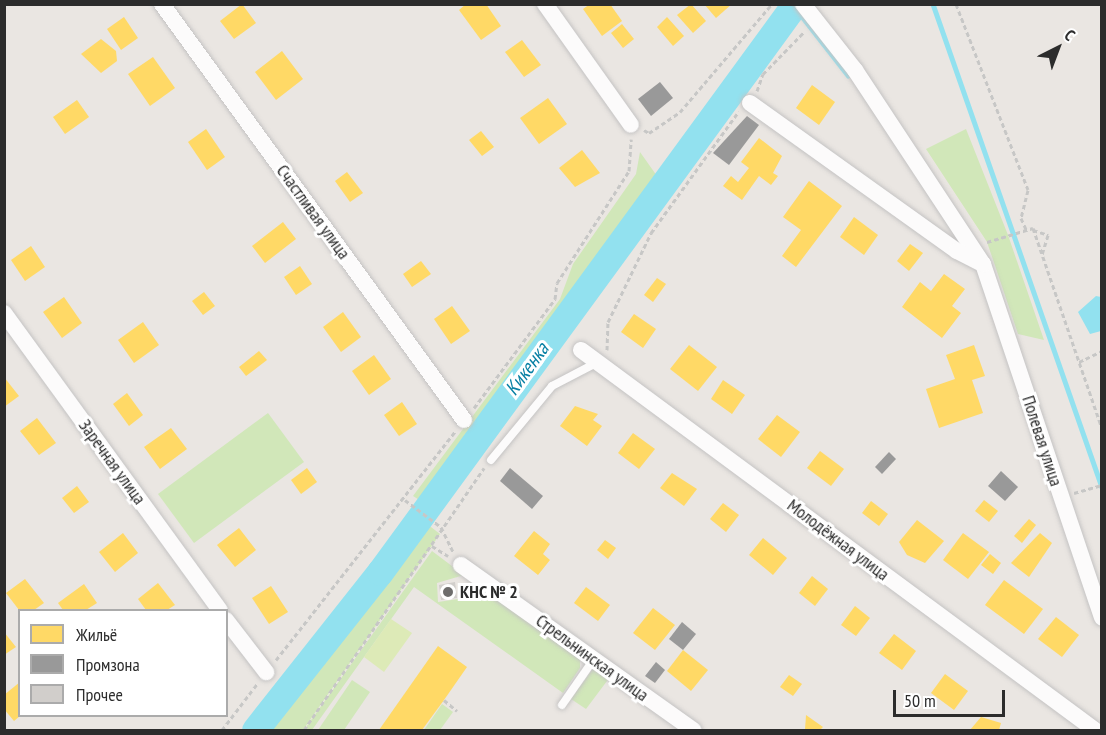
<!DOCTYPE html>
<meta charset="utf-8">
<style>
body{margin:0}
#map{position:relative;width:1106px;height:735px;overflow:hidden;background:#eae6e2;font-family:"PT Sans Narrow",sans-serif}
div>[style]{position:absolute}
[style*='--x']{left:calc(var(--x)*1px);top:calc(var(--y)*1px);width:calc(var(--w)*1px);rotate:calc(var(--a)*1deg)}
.green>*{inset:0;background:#d1e7b9}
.pitch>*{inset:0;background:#ddeab7}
.water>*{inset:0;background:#92e1ef}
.homes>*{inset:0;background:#ffd966}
.industry>*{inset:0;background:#999}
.stream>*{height:4.5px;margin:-2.25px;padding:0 2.25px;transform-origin:2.25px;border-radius:2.25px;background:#92e1ef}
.river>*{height:27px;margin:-13.5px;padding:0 13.5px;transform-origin:13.5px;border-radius:13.5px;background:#92e1ef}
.building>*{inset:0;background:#d1cecb}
.path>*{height:3px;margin-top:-1.5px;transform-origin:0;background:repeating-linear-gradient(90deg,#c7c7c6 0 4.5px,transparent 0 7.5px)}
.roads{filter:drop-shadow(0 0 2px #c4c3c3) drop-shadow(0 0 2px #c4c3c3)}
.lane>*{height:8px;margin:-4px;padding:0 4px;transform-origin:4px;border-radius:4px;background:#fcfbfb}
.street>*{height:16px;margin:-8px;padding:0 8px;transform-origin:8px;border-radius:8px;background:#fcfbfb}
.dots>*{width:16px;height:16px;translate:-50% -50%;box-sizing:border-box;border:3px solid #fff;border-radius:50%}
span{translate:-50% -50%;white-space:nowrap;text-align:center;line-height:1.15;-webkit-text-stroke:6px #fff;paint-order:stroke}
.street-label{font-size:18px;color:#2c2c2c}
.poi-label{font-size:18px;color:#2c2c2c;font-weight:700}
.left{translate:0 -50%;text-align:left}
.water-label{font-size:20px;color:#0880a4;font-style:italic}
.frame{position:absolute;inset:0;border:6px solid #2c2c2c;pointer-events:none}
.legend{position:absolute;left:18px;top:609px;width:210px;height:108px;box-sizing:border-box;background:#fff;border:2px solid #ababab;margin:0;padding:8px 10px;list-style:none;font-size:18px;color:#2c2c2c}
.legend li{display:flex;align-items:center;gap:12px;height:30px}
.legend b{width:30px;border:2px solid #ababab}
.north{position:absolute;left:1028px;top:18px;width:60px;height:60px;-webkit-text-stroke:4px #fff;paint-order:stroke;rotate:42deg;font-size:16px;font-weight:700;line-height:24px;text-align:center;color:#2c2c2c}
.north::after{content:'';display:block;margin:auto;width:21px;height:27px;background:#2c2c2c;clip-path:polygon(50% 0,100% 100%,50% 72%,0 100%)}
.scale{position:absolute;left:893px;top:690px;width:112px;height:27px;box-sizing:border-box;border:3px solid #2c2c2c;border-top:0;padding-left:8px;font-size:18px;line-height:21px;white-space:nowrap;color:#2c2c2c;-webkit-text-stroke:4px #fff;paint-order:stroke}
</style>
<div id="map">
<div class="green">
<div style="clip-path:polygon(783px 9px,792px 15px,789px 21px,723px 103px,461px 466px,426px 512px,414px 514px,424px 503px,413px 496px,560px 299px,573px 264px,636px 174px,640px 152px,657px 176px,603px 256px)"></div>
<div style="clip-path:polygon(966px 129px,1008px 235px,1044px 340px,1018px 334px,987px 242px,926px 149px)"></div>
<div style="clip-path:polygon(268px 413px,304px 462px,194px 543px,158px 494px)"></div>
<div style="clip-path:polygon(422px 520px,440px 534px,303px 730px,262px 730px)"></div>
<div style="clip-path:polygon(432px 551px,464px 575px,437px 583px,438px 602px,492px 594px,580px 657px,580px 668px,563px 693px,414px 587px,312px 730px,304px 730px)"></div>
<div style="clip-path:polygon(593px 669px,610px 677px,586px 709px,571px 699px)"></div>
<div style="clip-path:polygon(352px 680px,370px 692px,344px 730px,318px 730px)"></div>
<div style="clip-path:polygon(442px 704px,453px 712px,440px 730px,424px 730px)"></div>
</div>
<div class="pitch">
<div style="clip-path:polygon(391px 619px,412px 633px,384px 672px,364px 657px)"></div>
</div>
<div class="water">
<div style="clip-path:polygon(1096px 296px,1101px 297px,1101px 331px,1090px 334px,1078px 312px)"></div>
</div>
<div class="homes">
<div style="clip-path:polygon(242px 4px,256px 23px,234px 39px,220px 21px)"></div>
<div style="clip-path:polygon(466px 4px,486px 4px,501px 26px,481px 40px,459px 10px)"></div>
<div style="clip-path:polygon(590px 4px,610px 4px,622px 21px,602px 36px,583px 9px)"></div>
<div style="clip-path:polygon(691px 4px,706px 21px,693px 33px,677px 15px)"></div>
<div style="clip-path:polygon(704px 4px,732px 4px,716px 18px)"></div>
<div style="clip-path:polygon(124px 17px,138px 38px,121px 50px,107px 29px)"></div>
<div style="clip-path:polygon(667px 17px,684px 36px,673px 46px,657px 27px)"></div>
<div style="clip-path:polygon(622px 24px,634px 39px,623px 48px,611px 33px)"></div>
<div style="clip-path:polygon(101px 39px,116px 51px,117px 61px,101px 73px,81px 54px)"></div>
<div style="clip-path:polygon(522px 40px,541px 65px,524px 77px,505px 52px)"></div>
<div style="clip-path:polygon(282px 51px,303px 79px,276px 100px,255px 72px)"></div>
<div style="clip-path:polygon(153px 57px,175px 88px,150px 106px,128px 74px)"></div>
<div style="clip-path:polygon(812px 85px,835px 102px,819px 125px,796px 108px)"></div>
<div style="clip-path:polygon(548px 98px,567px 124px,539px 144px,520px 118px)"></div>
<div style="clip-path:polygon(77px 100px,89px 117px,65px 134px,53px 117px)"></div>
<div style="clip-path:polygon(206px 129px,225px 157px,207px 170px,188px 142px)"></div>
<div style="clip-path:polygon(481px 131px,494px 147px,482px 156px,469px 140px)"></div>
<div style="clip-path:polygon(759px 138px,782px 156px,773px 173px,778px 176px,771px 185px,759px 176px,742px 200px,723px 186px,731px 176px,738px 182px,749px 168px,741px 162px)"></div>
<div style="clip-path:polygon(582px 150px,600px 173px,575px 187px,559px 168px)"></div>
<div style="clip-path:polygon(347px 172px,363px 193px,350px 202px,335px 181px)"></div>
<div style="clip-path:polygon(809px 181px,842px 206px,796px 267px,782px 256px,801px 230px,783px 217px)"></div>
<div style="clip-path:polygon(854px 217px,878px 235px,864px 255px,840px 237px)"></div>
<div style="clip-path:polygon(283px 222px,296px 239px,265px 263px,252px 246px)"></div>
<div style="clip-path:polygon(910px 244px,923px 253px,909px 271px,897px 261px)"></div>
<div style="clip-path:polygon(31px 246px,45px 267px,25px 281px,11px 260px)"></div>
<div style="clip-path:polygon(421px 261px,431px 274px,412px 287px,403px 274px)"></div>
<div style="clip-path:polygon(300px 266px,312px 284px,296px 295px,284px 277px)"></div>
<div style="clip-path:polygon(944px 274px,965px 289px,952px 306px,961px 313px,942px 338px,902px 307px,920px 282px,931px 291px)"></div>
<div style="clip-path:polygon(657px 278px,666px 284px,653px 302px,644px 295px)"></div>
<div style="clip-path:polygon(204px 292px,215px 306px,203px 315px,192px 301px)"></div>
<div style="clip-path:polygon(64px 297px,82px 323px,62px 338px,43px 312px)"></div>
<div style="clip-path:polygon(452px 306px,470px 331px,451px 344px,434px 319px)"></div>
<div style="clip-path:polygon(343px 312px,361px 337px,341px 352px,323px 327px)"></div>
<div style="clip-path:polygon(634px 314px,656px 329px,643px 348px,621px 332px)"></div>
<div style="clip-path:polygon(143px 322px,159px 345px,134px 363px,118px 340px)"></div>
<div style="clip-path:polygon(689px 345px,717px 367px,698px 391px,670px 369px)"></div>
<div style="clip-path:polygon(974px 345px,985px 376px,972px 380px,983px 413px,939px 428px,926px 389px,955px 379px,946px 355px)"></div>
<div style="clip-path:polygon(259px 351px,267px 360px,246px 376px,239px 367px)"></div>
<div style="clip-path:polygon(374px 355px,391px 379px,369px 395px,352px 371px)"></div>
<div style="clip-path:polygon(4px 377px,19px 396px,4px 407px)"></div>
<div style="clip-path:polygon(723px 380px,745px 395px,732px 414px,711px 399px)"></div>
<div style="clip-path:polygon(127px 393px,143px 415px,129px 426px,113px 404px)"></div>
<div style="clip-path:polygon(402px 402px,417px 424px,399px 436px,384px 415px)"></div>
<div style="clip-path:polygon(575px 406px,598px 414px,593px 420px,602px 426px,587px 446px,560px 426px)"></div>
<div style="clip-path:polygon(777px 415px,800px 432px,781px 457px,758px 439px)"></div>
<div style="clip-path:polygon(37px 418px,56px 443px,39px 455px,20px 431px)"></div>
<div style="clip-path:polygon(171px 428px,187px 449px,160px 469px,144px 447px)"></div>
<div style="clip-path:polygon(633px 433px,655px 449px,639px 469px,618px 453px)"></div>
<div style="clip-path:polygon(820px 451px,844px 469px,831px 486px,807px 468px)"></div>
<div style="clip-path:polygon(307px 468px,317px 482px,301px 494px,291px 480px)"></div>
<div style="clip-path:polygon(672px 473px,697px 489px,684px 506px,660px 488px)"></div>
<div style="clip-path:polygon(77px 486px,89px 502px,74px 513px,62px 498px)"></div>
<div style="clip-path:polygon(984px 500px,998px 511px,989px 522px,975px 511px)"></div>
<div style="clip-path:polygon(871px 501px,888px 514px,879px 526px,862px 513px)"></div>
<div style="clip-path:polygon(723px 503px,739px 515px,726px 532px,710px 519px)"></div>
<div style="clip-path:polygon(1029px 519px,1036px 525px,1022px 543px,1014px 536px)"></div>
<div style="clip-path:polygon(917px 520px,944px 541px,925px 563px,907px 555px,899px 542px)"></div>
<div style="clip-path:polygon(239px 528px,256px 550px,235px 567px,217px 545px)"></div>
<div style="clip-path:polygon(534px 531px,550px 544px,543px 554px,550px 560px,538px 575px,514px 556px)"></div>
<div style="clip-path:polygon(123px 533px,138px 553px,115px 572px,99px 552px)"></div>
<div style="clip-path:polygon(963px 533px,989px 552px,968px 579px,943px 560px)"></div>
<div style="clip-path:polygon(1040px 533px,1052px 543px,1029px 577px,1011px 563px)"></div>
<div style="clip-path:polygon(763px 538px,787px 558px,773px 575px,749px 555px)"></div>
<div style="clip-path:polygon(605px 540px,616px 548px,608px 559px,597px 550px)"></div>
<div style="clip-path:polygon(990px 554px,1001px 563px,993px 574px,981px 565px)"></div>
<div style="clip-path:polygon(812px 576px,828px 589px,815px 606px,799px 593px)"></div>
<div style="clip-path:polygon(25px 579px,44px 603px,34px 610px,19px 610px,6px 593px)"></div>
<div style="clip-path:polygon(1004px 580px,1043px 609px,1024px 634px,985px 605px)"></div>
<div style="clip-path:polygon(158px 583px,175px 605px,167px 610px,146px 610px,138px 599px)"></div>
<div style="clip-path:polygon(84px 584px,97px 603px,86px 610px,63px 610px,58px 603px)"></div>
<div style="clip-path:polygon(271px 586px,288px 612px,269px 624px,252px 598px)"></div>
<div style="clip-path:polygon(586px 587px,610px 605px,598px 621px,574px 603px)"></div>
<div style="clip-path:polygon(855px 606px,870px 618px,856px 636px,841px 625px)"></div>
<div style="clip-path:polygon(653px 608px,675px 625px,655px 650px,633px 633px)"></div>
<div style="clip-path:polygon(1056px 617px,1079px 635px,1062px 657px,1038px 639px)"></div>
<div style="clip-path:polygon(4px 632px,16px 647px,4px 655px)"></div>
<div style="clip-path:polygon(894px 634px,916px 651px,902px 670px,879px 653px)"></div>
<div style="clip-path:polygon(438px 646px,467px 667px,444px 700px,422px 730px,379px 730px)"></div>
<div style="clip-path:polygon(683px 650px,708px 670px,691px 691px,667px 671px)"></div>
<div style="clip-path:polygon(945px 674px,968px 691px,954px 710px,931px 693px)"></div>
<div style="clip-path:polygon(789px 675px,802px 684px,793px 696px,780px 687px)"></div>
<div style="clip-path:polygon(20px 682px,20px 716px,14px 721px,4px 709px,4px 695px)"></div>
<div style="clip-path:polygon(806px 715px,823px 727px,820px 730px,805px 730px)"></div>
<div style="clip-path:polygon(981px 717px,1001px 723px,999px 730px,970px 730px)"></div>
</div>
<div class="industry">
<div style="clip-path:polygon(660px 82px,673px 98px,651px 116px,638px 99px)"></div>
<div style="clip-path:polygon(747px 116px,759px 125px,729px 165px,713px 153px)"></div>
<div style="clip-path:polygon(889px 452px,896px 459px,882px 474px,875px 467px)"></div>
<div style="clip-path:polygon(510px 468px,543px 496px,532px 509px,500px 481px)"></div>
<div style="clip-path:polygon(1001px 471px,1018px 487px,1005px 501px,988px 486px)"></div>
<div style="clip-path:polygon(682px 622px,696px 634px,683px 650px,669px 639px)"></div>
<div style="clip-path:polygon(656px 662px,665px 670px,655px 683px,645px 676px)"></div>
</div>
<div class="stream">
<div style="--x:933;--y:4;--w:512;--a:70.72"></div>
<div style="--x:794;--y:6;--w:88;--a:52"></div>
</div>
<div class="river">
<div style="--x:255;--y:730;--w:201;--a:-51.7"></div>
<div style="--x:380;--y:572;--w:703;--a:-53.85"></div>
</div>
<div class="building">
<div style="clip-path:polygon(455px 582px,457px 598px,441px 600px,439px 585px)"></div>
</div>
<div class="path">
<div style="--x:956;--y:4;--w:199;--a:68.8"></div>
<div style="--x:1028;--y:190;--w:29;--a:104"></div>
<div style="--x:1021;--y:218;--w:12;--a:66"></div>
<div style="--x:757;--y:91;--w:18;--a:-71"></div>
<div style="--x:763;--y:74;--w:59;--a:-45.7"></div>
<div style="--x:644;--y:130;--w:6;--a:31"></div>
<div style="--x:649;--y:133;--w:37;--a:-34"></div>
<div style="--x:680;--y:112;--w:142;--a:-49.6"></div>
<div style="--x:1033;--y:230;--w:16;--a:18"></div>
<div style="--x:1048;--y:235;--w:21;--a:107"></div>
<div style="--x:987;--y:242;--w:48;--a:-16.9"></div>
<div style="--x:1033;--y:228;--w:212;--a:71"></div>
<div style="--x:607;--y:350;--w:28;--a:-88"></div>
<div style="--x:608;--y:322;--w:99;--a:-64.2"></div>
<div style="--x:651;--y:233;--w:150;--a:-54.2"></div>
<div style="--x:1079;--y:362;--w:25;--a:-26"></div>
<div style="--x:474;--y:408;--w:136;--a:-53.4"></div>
<div style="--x:555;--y:299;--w:16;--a:-83"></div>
<div style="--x:557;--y:283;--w:133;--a:-57.3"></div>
<div style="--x:629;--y:171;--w:32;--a:-86"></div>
<div style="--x:1074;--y:493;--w:29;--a:-16"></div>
<div style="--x:405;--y:500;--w:45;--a:36.9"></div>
<div style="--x:441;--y:527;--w:28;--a:64"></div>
<div style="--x:432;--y:546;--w:19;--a:32"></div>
<div style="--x:276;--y:660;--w:290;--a:-51.9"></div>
<div style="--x:444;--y:700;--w:17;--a:40"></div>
<div style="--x:222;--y:730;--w:58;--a:-52.7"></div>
<div style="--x:304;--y:730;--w:318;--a:-55.5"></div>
</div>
<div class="roads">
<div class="lane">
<div style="--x:491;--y:460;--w:96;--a:-50.5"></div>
<div style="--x:552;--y:386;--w:50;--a:-27.6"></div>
<div style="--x:562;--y:705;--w:56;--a:-55.2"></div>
</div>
<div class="street">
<div style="--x:162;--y:4;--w:514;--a:54.02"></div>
<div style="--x:545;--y:4;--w:148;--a:54.6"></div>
<div style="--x:803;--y:4;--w:84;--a:51.8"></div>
<div style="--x:855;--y:70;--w:232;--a:56.6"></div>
<div style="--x:983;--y:264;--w:373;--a:71.4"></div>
<div style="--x:750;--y:103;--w:254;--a:35.6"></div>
<div style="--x:957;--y:251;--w:29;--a:27"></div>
<div style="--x:4;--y:313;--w:367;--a:54"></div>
<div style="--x:581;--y:350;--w:639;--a:36.48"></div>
<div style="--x:461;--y:565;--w:285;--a:35.4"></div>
<div style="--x:226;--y:620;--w:66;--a:52.4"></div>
</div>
</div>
<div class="dots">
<div style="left:448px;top:592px;background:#6e6d6c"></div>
</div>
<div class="street-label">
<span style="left:313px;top:212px;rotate:54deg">Счастливая улица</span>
<span style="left:1042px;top:441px;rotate:72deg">Полевая улица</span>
<span style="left:112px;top:462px;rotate:54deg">Заречная улица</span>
<span style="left:838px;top:540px;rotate:37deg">Молодёжная улица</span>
<span style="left:592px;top:658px;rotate:36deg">Стрельнинская улица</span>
</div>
<div class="poi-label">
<span class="left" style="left:460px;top:592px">КНС № 2</span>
</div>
<div class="water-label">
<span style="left:527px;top:369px;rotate:-54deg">Кикенка</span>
</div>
<div class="frame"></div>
<ul class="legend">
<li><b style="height:16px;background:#ffd966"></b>Жильё</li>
<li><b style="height:16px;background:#999"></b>Промзона</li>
<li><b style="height:16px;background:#d1cecb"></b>Прочее</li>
</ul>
<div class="north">С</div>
<div class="scale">50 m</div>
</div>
